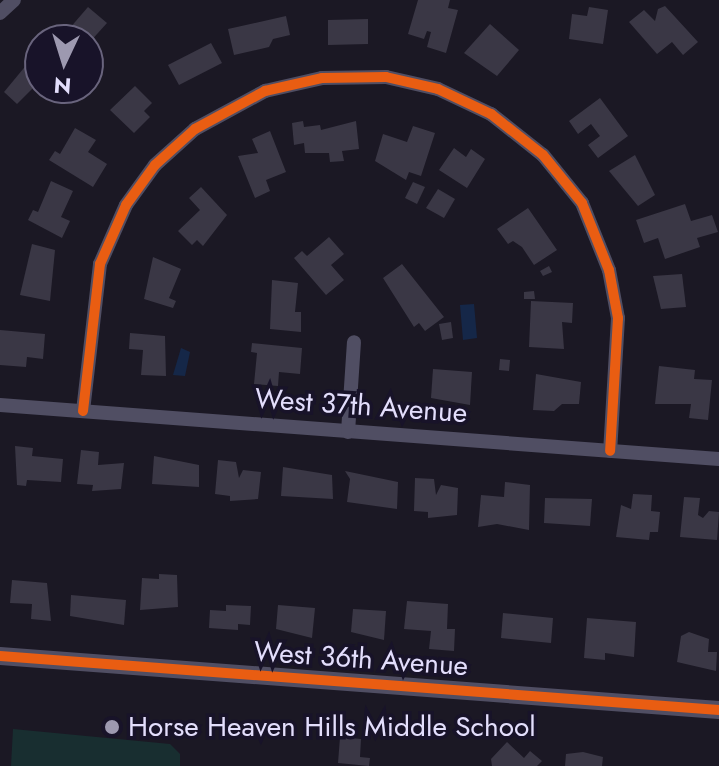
<!DOCTYPE html>
<style>
body{margin:0}
#map{position:relative;width:719px;height:766px;overflow:hidden;background:#1b1824;font-family:Jost,sans-serif}
div>[style]{position:absolute}
[style*='--x']{left:calc(var(--x)*1px);top:calc(var(--y)*1px);width:calc(var(--w)*1px);rotate:calc(var(--a)*1deg)}
.green>*{inset:0;background:#182e30}
.water>*{inset:0;background:#152748}
.building>*{inset:0;background:#3a3745}
.minor>*{height:14px;margin:-7px;padding:0 7px;transform-origin:7px;border-radius:7px;background:#504e63}
.tertiary>*{height:18px;margin:-9px;padding:0 9px;transform-origin:9px;border-radius:9px;background:#504e63}
.cycleway>*{height:10px;margin:-5px;padding:0 5px;transform-origin:5px;border-radius:5px;background:#e95d12}
.dots>*{width:22px;height:22px;translate:-50% -50%;box-sizing:border-box;border:4px solid #181329;border-radius:50%}
span{translate:-50% -50%;white-space:nowrap;text-align:center;line-height:1.15;-webkit-text-stroke:7px #181329;paint-order:stroke}
.street-label{font-size:28px;color:#e3defc}
.poi-label{font-size:28px;color:#e3defc}
.left{translate:0 -50%;text-align:left}
.north{position:absolute;left:24px;top:24px;width:80px;height:80px;box-sizing:border-box;background:#181329;border:2px solid #69647d;border-radius:50%;rotate:184deg;font-size:22px;font-weight:700;line-height:32px;text-align:center;color:#e3defc}
.north::after{content:'';display:block;margin:auto;width:28px;height:36px;background:#9d99b0;clip-path:polygon(50% 0,100% 100%,50% 72%,0 100%)}
</style>
<div id="map">
<div class="green">
<div style="clip-path:polygon(13px 729px,170px 744px,180px 754px,180px 766px,11px 766px)"></div>
</div>
<div class="water">
<div style="clip-path:polygon(474px 304px,477px 338px,463px 340px,460px 305px)"></div>
<div style="clip-path:polygon(181px 348px,190px 352px,185px 376px,173px 375px)"></div>
</div>
<div class="building">
<div style="clip-path:polygon(418px 0,450px 0,448px 8px,458px 10px,446px 53px,427px 47px,431px 32px,427px 31px,424px 39px,408px 34px)"></div>
<div style="clip-path:polygon(665px 6px,698px 42px,683px 55px,672px 42px,657px 54px,629px 22px,644px 10px,655px 21px,658px 9px)"></div>
<div style="clip-path:polygon(88px 7px,107px 23px,88px 44px,68px 40px,63px 36px)"></div>
<div style="clip-path:polygon(589px 7px,608px 10px,603px 44px,569px 39px,572px 14px,587px 16px)"></div>
<div style="clip-path:polygon(286px 16px,290px 35px,273px 39px,269px 47px,234px 55px,228px 29px)"></div>
<div style="clip-path:polygon(368px 19px,368px 44px,328px 45px,328px 20px)"></div>
<div style="clip-path:polygon(490px 24px,519px 50px,497px 76px,464px 53px)"></div>
<div style="clip-path:polygon(211px 43px,222px 63px,179px 85px,168px 65px)"></div>
<div style="clip-path:polygon(33px 57px,40px 64px,40px 81px,17px 104px,4px 92px)"></div>
<div style="clip-path:polygon(135px 86px,152px 103px,144px 111px,150px 117px,134px 133px,110px 110px)"></div>
<div style="clip-path:polygon(600px 98px,628px 136px,598px 158px,588px 145px,600px 136px,591px 124px,578px 134px,569px 121px)"></div>
<div style="clip-path:polygon(303px 121px,304px 127px,320px 125px,321px 130px,356px 121px,359px 149px,342px 151px,344px 161px,330px 162px,329px 153px,305px 153px,304px 143px,294px 145px,292px 123px)"></div>
<div style="clip-path:polygon(413px 126px,435px 133px,421px 176px,409px 172px,406px 180px,375px 161px,383px 134px,407px 142px)"></div>
<div style="clip-path:polygon(75px 128px,96px 140px,88px 152px,107px 164px,93px 187px,49px 160px,55px 151px,60px 154px)"></div>
<div style="clip-path:polygon(270px 131px,286px 172px,266px 180px,270px 191px,255px 198px,238px 156px,258px 153px,252px 139px)"></div>
<div style="clip-path:polygon(454px 148px,466px 157px,471px 149px,485px 159px,467px 188px,439px 170px)"></div>
<div style="clip-path:polygon(635px 155px,655px 195px,638px 206px,609px 171px)"></div>
<div style="clip-path:polygon(51px 181px,73px 191px,61px 217px,70px 221px,62px 238px,28px 220px,33px 210px,38px 212px)"></div>
<div style="clip-path:polygon(413px 182px,425px 187px,417px 204px,405px 198px)"></div>
<div style="clip-path:polygon(201px 187px,227px 215px,203px 246px,197px 240px,192px 245px,178px 231px,200px 210px,189px 198px)"></div>
<div style="clip-path:polygon(438px 189px,455px 199px,444px 218px,426px 208px)"></div>
<div style="clip-path:polygon(685px 204px,691px 221px,712px 215px,718px 232px,697px 238px,700px 247px,665px 259px,658px 238px,644px 243px,636px 220px)"></div>
<div style="clip-path:polygon(528px 208px,557px 250px,534px 265px,522px 247px,513px 241px,508px 244px,497px 229px)"></div>
<div style="clip-path:polygon(329px 237px,344px 254px,331px 265px,344px 280px,326px 295px,294px 258px,302px 251px,307px 256px)"></div>
<div style="clip-path:polygon(32px 244px,55px 250px,50px 301px,20px 295px)"></div>
<div style="clip-path:polygon(153px 257px,181px 269px,169px 298px,176px 301px,173px 308px,144px 299px)"></div>
<div style="clip-path:polygon(402px 264px,444px 317px,425px 331px,419px 323px,414px 327px,383px 278px)"></div>
<div style="clip-path:polygon(549px 266px,552px 272px,543px 276px,540px 271px)"></div>
<div style="clip-path:polygon(682px 274px,686px 307px,661px 309px,653px 276px)"></div>
<div style="clip-path:polygon(272px 280px,298px 283px,295px 312px,301px 312px,301px 332px,270px 329px)"></div>
<div style="clip-path:polygon(534px 291px,535px 299px,524px 299px,524px 292px)"></div>
<div style="clip-path:polygon(531px 301px,573px 303px,572px 323px,562px 322px,564px 349px,529px 347px)"></div>
<div style="clip-path:polygon(451px 322px,453px 338px,442px 340px,439px 324px)"></div>
<div style="clip-path:polygon(0 330px,45px 334px,43px 359px,27px 357px,26px 367px,0 365px)"></div>
<div style="clip-path:polygon(130px 333px,165px 336px,166px 376px,141px 375px,143px 350px,129px 349px)"></div>
<div style="clip-path:polygon(252px 343px,302px 348px,300px 374px,279px 372px,278px 386px,254px 384px,257px 353px,251px 352px)"></div>
<div style="clip-path:polygon(500px 359px,510px 360px,509px 371px,499px 370px)"></div>
<div style="clip-path:polygon(659px 366px,695px 370px,694px 379px,712px 380px,708px 420px,689px 418px,691px 404px,655px 404px)"></div>
<div style="clip-path:polygon(433px 369px,472px 372px,470px 405px,431px 398px)"></div>
<div style="clip-path:polygon(536px 374px,581px 382px,579px 404px,562px 404px,554px 411px,533px 410px)"></div>
<div style="clip-path:polygon(15px 446px,33px 448px,32px 456px,63px 459px,61px 482px,27px 480px,26px 486px,17px 485px)"></div>
<div style="clip-path:polygon(81px 450px,99px 452px,98px 465px,124px 463px,121px 489px,92px 491px,93px 485px,77px 484px)"></div>
<div style="clip-path:polygon(154px 456px,199px 465px,199px 487px,152px 484px)"></div>
<div style="clip-path:polygon(218px 460px,236px 462px,239px 478px,243px 470px,261px 472px,258px 499px,230px 501px,230px 496px,215px 494px)"></div>
<div style="clip-path:polygon(283px 467px,332px 475px,333px 499px,281px 496px)"></div>
<div style="clip-path:polygon(345px 471px,398px 482px,397px 509px,347px 502px,350px 479px)"></div>
<div style="clip-path:polygon(415px 478px,434px 479px,436px 495px,441px 485px,458px 488px,457px 515px,428px 518px,428px 512px,414px 511px)"></div>
<div style="clip-path:polygon(505px 482px,530px 485px,529px 530px,497px 524px,478px 527px,481px 495px,504px 497px)"></div>
<div style="clip-path:polygon(633px 494px,652px 495px,651px 511px,660px 512px,658px 532px,650px 532px,649px 540px,616px 537px,621px 505px,631px 509px)"></div>
<div style="clip-path:polygon(684px 497px,700px 498px,698px 515px,703px 518px,709px 511px,719px 512px,717px 540px,680px 537px)"></div>
<div style="clip-path:polygon(545px 498px,592px 499px,590px 526px,544px 523px)"></div>
<div style="clip-path:polygon(159px 574px,177px 575px,178px 607px,140px 610px,142px 578px,159px 579px)"></div>
<div style="clip-path:polygon(12px 580px,47px 583px,51px 621px,31px 619px,32px 604px,10px 603px)"></div>
<div style="clip-path:polygon(71px 595px,126px 600px,124px 625px,70px 616px)"></div>
<div style="clip-path:polygon(407px 601px,448px 604px,447px 629px,455px 629px,454px 651px,429px 649px,431px 631px,404px 629px)"></div>
<div style="clip-path:polygon(226px 605px,251px 606px,250px 625px,238px 624px,238px 630px,209px 628px,210px 610px,226px 611px)"></div>
<div style="clip-path:polygon(278px 605px,315px 608px,312px 638px,276px 629px)"></div>
<div style="clip-path:polygon(353px 609px,386px 611px,384px 640px,351px 632px)"></div>
<div style="clip-path:polygon(503px 613px,553px 618px,551px 643px,501px 638px)"></div>
<div style="clip-path:polygon(587px 618px,636px 622px,634px 657px,605px 653px,605px 660px,584px 658px)"></div>
<div style="clip-path:polygon(689px 632px,709px 639px,708px 652px,717px 652px,716px 671px,677px 662px,681px 636px)"></div>
<div style="clip-path:polygon(340px 737px,361px 739px,360px 757px,370px 758px,369px 766px,338px 763px)"></div>
<div style="clip-path:polygon(507px 742px,524px 758px,530px 751px,542px 761px,537px 766px,492px 766px,491px 759px)"></div>
<div style="clip-path:polygon(583px 752px,603px 757px,602px 766px,565px 766px,566px 754px)"></div>
</div>
<div class="minor">
<div style="--x:0;--y:13;--w:19;--a:-43"></div>
<div style="--x:0;--y:405;--w:721;--a:4.3"></div>
<div style="--x:83;--y:411;--w:148;--a:-83.4"></div>
<div style="--x:100;--y:264;--w:64;--a:-66.2"></div>
<div style="--x:126;--y:205;--w:49;--a:-54.1"></div>
<div style="--x:155;--y:165;--w:54;--a:-42"></div>
<div style="--x:195;--y:129;--w:80;--a:-28.5"></div>
<div style="--x:265;--y:91;--w:58;--a:-12.8"></div>
<div style="--x:322;--y:78;--w:64;--a:-0.9"></div>
<div style="--x:386;--y:77;--w:53;--a:13"></div>
<div style="--x:438;--y:89;--w:59;--a:25.3"></div>
<div style="--x:491;--y:114;--w:66;--a:38.3"></div>
<div style="--x:543;--y:155;--w:62;--a:50.9"></div>
<div style="--x:582;--y:203;--w:72;--a:68.1"></div>
<div style="--x:609;--y:270;--w:49;--a:79.4"></div>
<div style="--x:618;--y:318;--w:133;--a:93.4"></div>
<div style="--x:348;--y:432;--w:90;--a:-86.2"></div>
</div>
<div class="tertiary">
<div style="--x:0;--y:656;--w:721;--a:4.3"></div>
</div>
<div class="cycleway">
<div style="--x:83;--y:411;--w:148;--a:-83.4"></div>
<div style="--x:100;--y:264;--w:64;--a:-66.2"></div>
<div style="--x:126;--y:205;--w:49;--a:-54.1"></div>
<div style="--x:155;--y:165;--w:54;--a:-42"></div>
<div style="--x:195;--y:129;--w:80;--a:-28.5"></div>
<div style="--x:265;--y:91;--w:58;--a:-12.8"></div>
<div style="--x:322;--y:78;--w:64;--a:-0.9"></div>
<div style="--x:386;--y:77;--w:53;--a:13"></div>
<div style="--x:438;--y:89;--w:59;--a:25.3"></div>
<div style="--x:491;--y:114;--w:66;--a:38.3"></div>
<div style="--x:543;--y:155;--w:62;--a:50.9"></div>
<div style="--x:582;--y:203;--w:72;--a:68.1"></div>
<div style="--x:609;--y:270;--w:49;--a:79.4"></div>
<div style="--x:618;--y:318;--w:133;--a:93.4"></div>
<div style="--x:0;--y:656;--w:721;--a:4.3"></div>
</div>
<div class="dots">
<div style="left:112px;top:727px;background:#9d99b0"></div>
</div>
<div class="street-label">
<span style="left:361px;top:406px;rotate:4deg">West 37th Avenue</span>
<span style="left:361px;top:659px;rotate:4deg">West 36th Avenue</span>
</div>
<div class="poi-label">
<span class="left" style="left:128px;top:727px">Horse Heaven Hills Middle School</span>
</div>
<div class="north">N</div>
</div>
